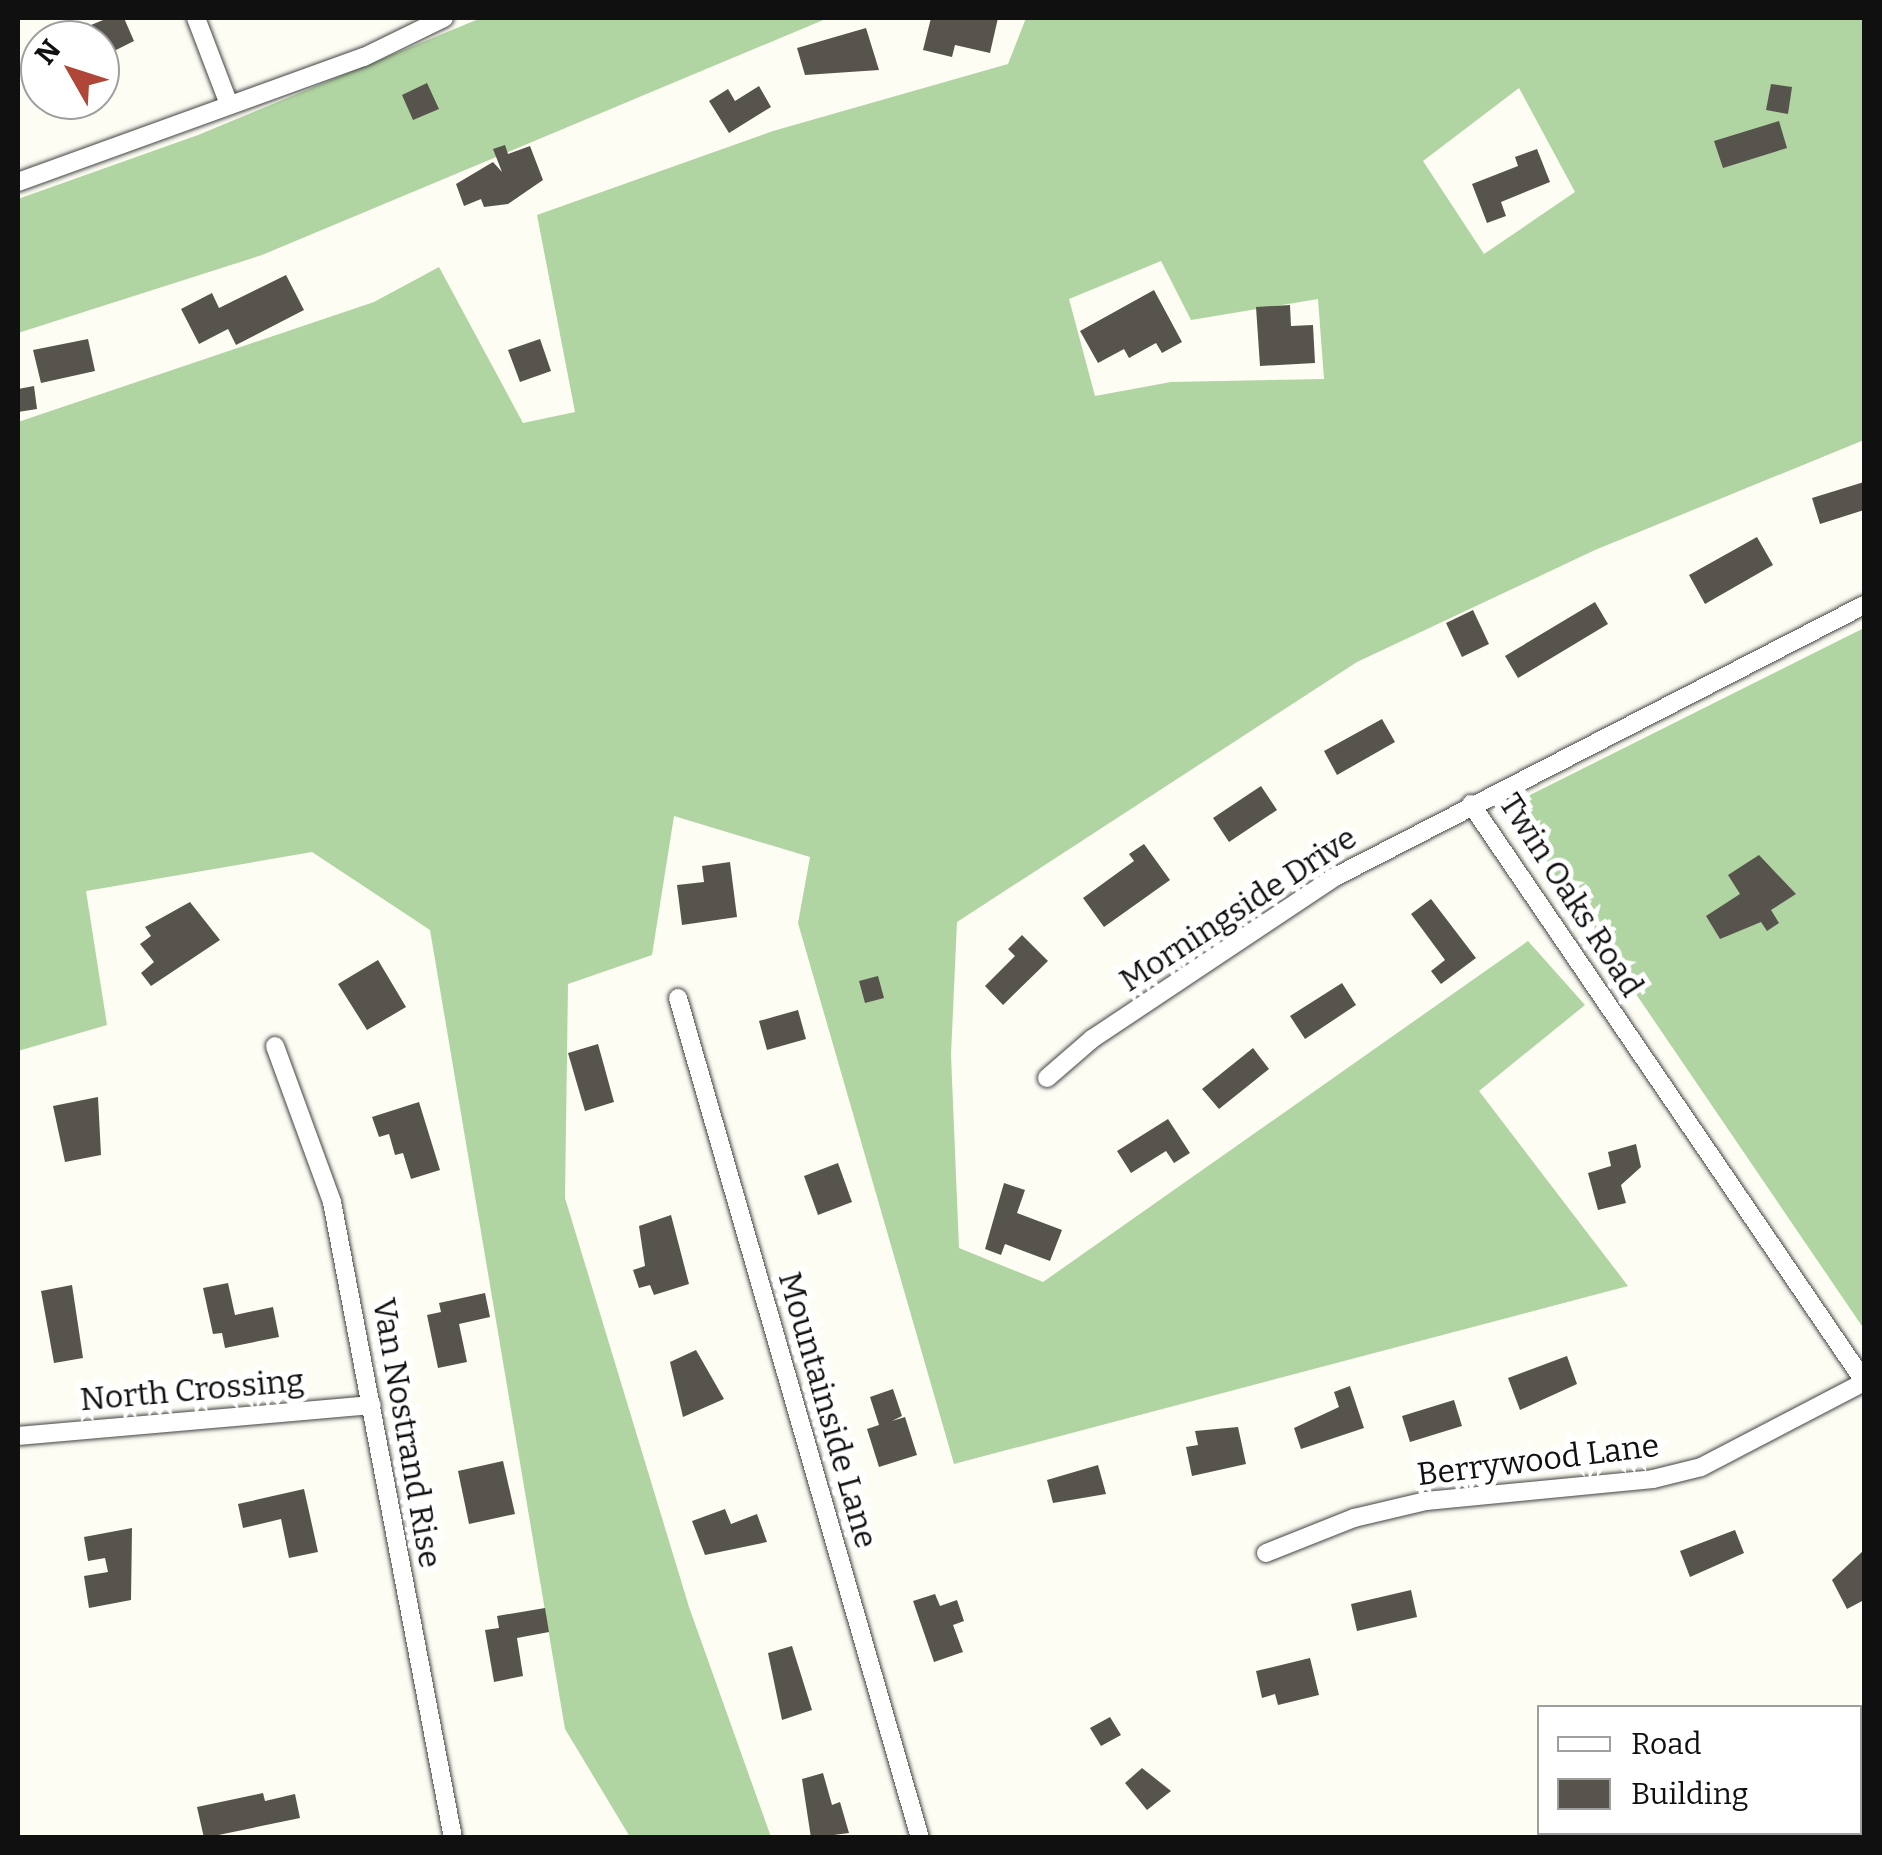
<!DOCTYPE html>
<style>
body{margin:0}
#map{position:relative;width:1882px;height:1855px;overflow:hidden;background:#fefdf4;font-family:Bitter,serif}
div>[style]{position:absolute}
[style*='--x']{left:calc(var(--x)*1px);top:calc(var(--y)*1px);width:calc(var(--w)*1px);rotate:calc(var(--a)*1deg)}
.forest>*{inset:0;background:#b0d4a2}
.building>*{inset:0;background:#57534d}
.roads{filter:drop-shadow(0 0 2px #434343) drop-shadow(0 0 2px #434343)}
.street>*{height:18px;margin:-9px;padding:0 9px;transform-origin:9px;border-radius:9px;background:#fff}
span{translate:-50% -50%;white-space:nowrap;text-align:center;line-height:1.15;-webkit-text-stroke:10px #fff;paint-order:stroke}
.street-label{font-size:32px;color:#101010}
.frame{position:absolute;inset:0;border:20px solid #101010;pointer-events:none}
.legend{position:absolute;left:1537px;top:1705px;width:325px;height:130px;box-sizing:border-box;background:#fff;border:2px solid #9f9f9f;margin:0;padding:12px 18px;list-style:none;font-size:30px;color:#101010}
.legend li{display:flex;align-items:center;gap:20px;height:50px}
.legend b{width:50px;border:2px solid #9f9f9f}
.north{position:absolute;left:20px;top:20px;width:100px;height:100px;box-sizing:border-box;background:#fff;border:2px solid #9f9f9f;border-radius:50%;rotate:309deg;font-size:28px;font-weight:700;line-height:40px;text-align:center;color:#101010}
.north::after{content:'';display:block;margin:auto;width:35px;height:45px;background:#b04638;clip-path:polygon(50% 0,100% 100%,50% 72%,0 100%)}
</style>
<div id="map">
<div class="forest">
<div style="clip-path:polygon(481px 18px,828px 18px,262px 255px,18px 333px,18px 199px,198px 135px)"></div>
<div style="clip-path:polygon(evenodd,1026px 18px,1864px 18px,1864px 440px,1595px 550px,1357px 662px,957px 922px,951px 1055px,959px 1248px,1043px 1282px,1528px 941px,1585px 1005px,1479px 1091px,1628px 1286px,954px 1464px,798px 923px,810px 857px,674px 816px,652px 955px,568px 984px,565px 1198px,689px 1607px,771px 1837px,630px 1837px,565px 1729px,430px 930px,312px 852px,86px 891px,107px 1025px,18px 1051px,18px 422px,374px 302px,439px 267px,523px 423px,575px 412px,537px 215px,773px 131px,1008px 64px,1026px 18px,1519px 88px,1575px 192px,1484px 254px,1423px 161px,1519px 88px,1026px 18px,1161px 261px,1191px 320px,1318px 299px,1324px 379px,1171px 382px,1095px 396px,1069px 299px,1161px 261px)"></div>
<div style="clip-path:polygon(1864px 628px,1864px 1329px,1508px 806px)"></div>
</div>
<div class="building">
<div style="clip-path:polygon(108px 18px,124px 18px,134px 41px,100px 58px,100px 40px,77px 40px,74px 32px)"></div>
<div style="clip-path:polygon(931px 18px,998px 18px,990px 53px,955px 45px,952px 57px,923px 50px)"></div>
<div style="clip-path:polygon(866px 28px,879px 70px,805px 75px,797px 48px)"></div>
<div style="clip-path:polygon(427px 83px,439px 109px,413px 120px,402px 95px)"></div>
<div style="clip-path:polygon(1771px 84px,1792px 87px,1788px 114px,1766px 110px)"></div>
<div style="clip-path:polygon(759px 86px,771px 107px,729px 133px,709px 101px,728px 89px,735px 101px)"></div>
<div style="clip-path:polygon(1779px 121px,1787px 148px,1723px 168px,1714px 141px)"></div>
<div style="clip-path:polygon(505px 145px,508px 154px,530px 146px,543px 180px,508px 204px,484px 207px,481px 199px,464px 206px,456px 184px,493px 162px,502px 172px,493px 149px)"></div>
<div style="clip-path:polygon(1537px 149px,1550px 182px,1501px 202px,1506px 216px,1487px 223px,1472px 184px,1518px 166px,1515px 157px)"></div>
<div style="clip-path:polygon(286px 275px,304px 310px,236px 345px,228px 329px,199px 344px,181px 309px,212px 293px,219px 308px)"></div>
<div style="clip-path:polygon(1154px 290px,1182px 342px,1162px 353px,1156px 343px,1129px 358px,1124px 349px,1098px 363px,1080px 331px)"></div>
<div style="clip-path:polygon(1290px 305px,1291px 326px,1313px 325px,1315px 363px,1260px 366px,1256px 307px)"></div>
<div style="clip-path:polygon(88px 339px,95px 371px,41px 383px,33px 350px)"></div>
<div style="clip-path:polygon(540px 339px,551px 371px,520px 382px,508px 350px)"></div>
<div style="clip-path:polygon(34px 386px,37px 409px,18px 412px,18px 389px)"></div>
<div style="clip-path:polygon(1864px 482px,1864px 510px,1820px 524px,1812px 498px)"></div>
<div style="clip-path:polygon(1757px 537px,1773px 565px,1705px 604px,1689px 575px)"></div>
<div style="clip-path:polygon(1595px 602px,1608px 624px,1518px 678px,1505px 656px)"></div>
<div style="clip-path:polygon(1473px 610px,1489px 644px,1462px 657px,1446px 623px)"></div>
<div style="clip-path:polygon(1382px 719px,1395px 742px,1337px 775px,1324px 751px)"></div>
<div style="clip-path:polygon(1261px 786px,1277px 810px,1229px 842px,1213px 818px)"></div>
<div style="clip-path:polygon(1144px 844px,1170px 880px,1104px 927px,1083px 898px,1134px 861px,1129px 854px)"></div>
<div style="clip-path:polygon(1759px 855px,1796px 894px,1771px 910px,1779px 923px,1767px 931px,1761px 922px,1720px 939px,1706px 916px,1740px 894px,1728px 875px)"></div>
<div style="clip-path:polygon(730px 862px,737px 917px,682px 925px,677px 885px,704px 882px,702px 866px)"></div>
<div style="clip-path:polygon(1431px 899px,1476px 958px,1441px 984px,1431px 971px,1445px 960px,1411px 914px)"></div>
<div style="clip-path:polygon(190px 902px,220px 940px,151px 986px,141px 973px,154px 962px,140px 944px,151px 936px,145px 927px)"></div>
<div style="clip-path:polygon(1022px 935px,1048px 961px,1003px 1005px,985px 986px,1015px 956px,1008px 949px)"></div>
<div style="clip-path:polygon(378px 960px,406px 1007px,367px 1030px,338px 984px)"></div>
<div style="clip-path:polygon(878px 976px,884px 998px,865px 1003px,859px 981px)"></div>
<div style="clip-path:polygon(1342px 983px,1356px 1005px,1305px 1039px,1290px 1016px)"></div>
<div style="clip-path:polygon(798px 1010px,806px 1039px,767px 1050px,759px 1021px)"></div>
<div style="clip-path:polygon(598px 1044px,614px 1102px,585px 1111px,568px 1053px)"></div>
<div style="clip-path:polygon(1253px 1048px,1269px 1069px,1219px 1109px,1202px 1089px)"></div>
<div style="clip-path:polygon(98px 1097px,101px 1155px,65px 1162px,53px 1106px)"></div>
<div style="clip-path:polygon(419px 1102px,440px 1170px,411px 1179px,403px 1153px,395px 1155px,389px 1134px,379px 1137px,372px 1117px)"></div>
<div style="clip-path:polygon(1168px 1119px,1190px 1153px,1174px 1163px,1166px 1151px,1131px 1173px,1117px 1151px)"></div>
<div style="clip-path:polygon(1636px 1144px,1641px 1167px,1621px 1185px,1626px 1203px,1598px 1210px,1588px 1173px,1611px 1166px,1608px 1152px)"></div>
<div style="clip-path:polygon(838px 1163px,852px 1202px,818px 1215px,804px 1176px)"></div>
<div style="clip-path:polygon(1004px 1183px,1025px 1190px,1017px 1213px,1062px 1230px,1050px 1261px,1005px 1244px,1001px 1255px,985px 1249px)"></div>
<div style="clip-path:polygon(671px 1215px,689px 1284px,654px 1295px,650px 1285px,639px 1288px,633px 1270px,645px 1266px,639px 1226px)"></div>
<div style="clip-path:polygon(228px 1283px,235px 1315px,273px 1307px,279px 1337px,225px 1348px,222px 1333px,213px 1334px,203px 1288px)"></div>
<div style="clip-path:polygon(72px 1285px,83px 1358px,54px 1363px,41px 1291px)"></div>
<div style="clip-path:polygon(485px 1293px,490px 1317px,459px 1324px,467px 1362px,438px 1368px,427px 1315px,441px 1312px,439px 1303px)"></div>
<div style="clip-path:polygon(696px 1350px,724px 1399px,683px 1417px,670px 1362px)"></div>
<div style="clip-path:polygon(1567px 1356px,1577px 1384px,1520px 1410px,1508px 1378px)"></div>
<div style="clip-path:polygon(1350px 1386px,1364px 1428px,1301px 1449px,1294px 1428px,1339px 1407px,1334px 1392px)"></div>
<div style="clip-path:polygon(893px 1389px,902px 1416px,892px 1421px,905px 1417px,917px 1455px,879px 1467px,867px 1429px,879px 1425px,870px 1397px)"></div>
<div style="clip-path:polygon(1454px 1400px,1462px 1426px,1410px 1442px,1402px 1416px)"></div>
<div style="clip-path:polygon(1238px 1427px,1246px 1464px,1192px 1476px,1186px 1447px,1198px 1445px,1195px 1431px)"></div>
<div style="clip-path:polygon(503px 1461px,515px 1514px,469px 1524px,458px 1471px)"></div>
<div style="clip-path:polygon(1098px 1465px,1106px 1494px,1053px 1503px,1047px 1480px)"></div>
<div style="clip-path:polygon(304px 1489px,318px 1552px,289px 1558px,281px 1519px,243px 1528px,238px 1504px)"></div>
<div style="clip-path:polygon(725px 1509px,731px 1524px,757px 1514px,767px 1542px,705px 1555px,692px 1521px)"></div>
<div style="clip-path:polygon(132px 1528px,131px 1600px,89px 1608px,84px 1576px,108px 1572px,105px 1558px,88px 1561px,84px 1537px)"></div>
<div style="clip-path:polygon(1735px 1530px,1744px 1553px,1690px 1577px,1680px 1551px)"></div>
<div style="clip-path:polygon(1864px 1550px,1864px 1600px,1847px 1609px,1832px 1580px)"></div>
<div style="clip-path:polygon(1411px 1590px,1417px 1617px,1357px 1631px,1351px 1604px)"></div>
<div style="clip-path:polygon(935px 1594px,940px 1606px,957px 1600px,964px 1621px,953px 1625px,963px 1652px,934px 1662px,913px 1601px)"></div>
<div style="clip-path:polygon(545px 1608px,549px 1632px,517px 1638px,523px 1676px,494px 1682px,485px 1630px,499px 1628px,497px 1616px)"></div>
<div style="clip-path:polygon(792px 1646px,812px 1710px,782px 1720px,768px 1653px)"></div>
<div style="clip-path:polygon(1310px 1658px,1319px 1695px,1278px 1705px,1275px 1694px,1262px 1698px,1256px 1671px)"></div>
<div style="clip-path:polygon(1110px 1717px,1121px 1735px,1101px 1746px,1090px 1728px)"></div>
<div style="clip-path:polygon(1142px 1768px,1171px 1791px,1147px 1810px,1125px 1783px)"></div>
<div style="clip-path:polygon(823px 1773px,832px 1805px,840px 1802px,849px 1833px,811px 1838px,802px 1779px)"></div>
<div style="clip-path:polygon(263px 1793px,265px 1801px,295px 1794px,300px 1818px,204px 1838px,197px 1807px)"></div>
</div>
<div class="roads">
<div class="street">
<div style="--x:196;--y:18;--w:90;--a:69.1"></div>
<div style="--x:18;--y:182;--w:368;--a:-19.9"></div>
<div style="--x:364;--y:57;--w:89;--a:-26"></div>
<div style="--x:1471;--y:804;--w:698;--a:55.74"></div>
<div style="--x:678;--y:998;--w:874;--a:73.93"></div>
<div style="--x:275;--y:1046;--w:166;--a:69.9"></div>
<div style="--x:332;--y:1202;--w:647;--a:79.23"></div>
<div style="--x:1047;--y:1078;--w:60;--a:-40.9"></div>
<div style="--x:1092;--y:1039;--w:292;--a:-33.7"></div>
<div style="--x:1335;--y:877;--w:595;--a:-27.21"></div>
<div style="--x:18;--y:1436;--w:355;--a:-5"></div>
<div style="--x:1266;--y:1553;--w:95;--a:-21.7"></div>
<div style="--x:1354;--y:1518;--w:74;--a:-13.3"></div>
<div style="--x:1426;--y:1501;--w:228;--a:-5.5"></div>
<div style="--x:1653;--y:1479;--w:49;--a:-14"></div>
<div style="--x:1701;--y:1467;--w:184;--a:-27.5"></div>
</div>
</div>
<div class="street-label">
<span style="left:1571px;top:895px;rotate:57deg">Twin Oaks Road</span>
<span style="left:1238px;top:909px;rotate:-33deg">Morningside Drive</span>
<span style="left:192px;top:1390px;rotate:-5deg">North Crossing</span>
<span style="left:828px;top:1410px;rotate:74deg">Mountainside Lane</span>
<span style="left:407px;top:1433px;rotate:80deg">Van Nostrand Rise</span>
<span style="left:1538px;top:1460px;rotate:-7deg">Berrywood Lane</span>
</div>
<div class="frame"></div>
<ul class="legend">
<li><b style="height:12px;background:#fff"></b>Road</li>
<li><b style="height:28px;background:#57534d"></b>Building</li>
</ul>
<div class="north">N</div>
</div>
